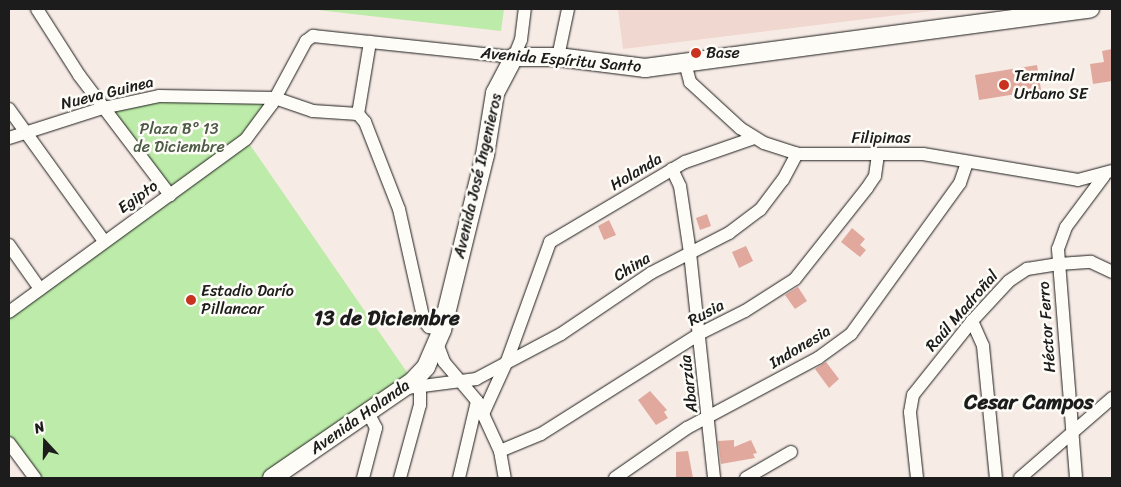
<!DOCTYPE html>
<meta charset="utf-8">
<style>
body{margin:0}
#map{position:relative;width:1121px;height:487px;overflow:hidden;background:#f7ebe5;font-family:Sriracha,sans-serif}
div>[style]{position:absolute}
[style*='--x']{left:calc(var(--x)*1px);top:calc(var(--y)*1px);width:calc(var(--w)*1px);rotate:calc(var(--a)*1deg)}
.built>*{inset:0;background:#f0d7cf}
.green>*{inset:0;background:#bdeba9}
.building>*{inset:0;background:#e1a89d}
.roads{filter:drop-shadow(0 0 1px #1c1c1c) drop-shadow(0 0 1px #1c1c1c)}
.street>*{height:12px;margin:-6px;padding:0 6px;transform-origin:6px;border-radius:6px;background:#fdfcf7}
.secondary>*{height:18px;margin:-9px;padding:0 9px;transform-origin:9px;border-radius:9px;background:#fdfcf7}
.dots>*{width:14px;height:14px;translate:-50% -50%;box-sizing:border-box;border:2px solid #fdfcf7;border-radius:50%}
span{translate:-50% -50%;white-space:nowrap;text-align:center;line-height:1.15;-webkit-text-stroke:5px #fdfcf7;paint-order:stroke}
.poi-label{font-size:16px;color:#1c1c1c}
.left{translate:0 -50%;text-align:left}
.street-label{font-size:16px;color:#1c1c1c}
.park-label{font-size:16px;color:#4c5a46}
.district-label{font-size:21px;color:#1c1c1c;font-weight:700}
.frame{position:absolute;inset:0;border:10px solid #1c1c1c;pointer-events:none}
.north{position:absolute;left:20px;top:417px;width:50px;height:50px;-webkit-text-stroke:4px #fdfcf7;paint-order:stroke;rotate:339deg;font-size:14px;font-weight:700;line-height:20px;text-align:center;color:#1c1c1c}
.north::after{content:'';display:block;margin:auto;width:18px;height:22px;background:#1c1c1c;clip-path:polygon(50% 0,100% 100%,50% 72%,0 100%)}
</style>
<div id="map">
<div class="built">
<div style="clip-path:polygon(618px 9px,947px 9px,623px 49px)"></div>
</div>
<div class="green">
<div style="clip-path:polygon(309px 9px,504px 9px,501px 31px)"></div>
<div style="clip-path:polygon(275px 98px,246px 139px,413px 381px,272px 478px,35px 478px,9px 443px,9px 312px,169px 195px,103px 108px,132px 101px)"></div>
</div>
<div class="building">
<div style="clip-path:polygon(1112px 49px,1112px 81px,1093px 84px,1090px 64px,1104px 62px,1102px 51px)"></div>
<div style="clip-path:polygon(1037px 65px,1041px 90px,979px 100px,975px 75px)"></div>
<div style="clip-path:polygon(707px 214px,711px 226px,700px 230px,696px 218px)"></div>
<div style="clip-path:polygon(609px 220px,616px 235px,604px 240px,598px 226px)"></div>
<div style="clip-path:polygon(852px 228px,865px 239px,860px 245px,866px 250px,860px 257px,841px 242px)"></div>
<div style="clip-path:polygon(746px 246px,753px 261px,739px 268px,732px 252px)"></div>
<div style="clip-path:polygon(798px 287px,807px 301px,795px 309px,785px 295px)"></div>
<div style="clip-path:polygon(826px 362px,839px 379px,829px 388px,815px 369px)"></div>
<div style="clip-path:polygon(650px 391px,667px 410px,664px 412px,668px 418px,656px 425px,638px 400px)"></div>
<div style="clip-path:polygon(734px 440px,734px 447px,751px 440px,757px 453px,753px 454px,755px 458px,721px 464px,718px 441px)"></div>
<div style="clip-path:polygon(688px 451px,693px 478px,676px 478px,676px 452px)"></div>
</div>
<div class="roads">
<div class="street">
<div style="--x:37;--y:9;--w:78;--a:57.5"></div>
<div style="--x:79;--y:75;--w:151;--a:52.8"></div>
<div style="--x:558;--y:57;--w:49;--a:-78.2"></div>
<div style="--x:685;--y:63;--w:20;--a:75"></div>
<div style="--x:690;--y:82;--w:68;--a:42.6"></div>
<div style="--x:740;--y:128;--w:28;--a:32"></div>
<div style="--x:764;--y:143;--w:35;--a:18"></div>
<div style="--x:797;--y:154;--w:126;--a:0"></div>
<div style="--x:923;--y:154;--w:157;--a:9.5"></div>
<div style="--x:1078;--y:180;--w:35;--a:-15"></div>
<div style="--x:9;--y:109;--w:163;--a:54.3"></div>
<div style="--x:358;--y:114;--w:73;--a:-80.5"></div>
<div style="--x:9;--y:138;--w:99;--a:-17.7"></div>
<div style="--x:103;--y:108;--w:57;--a:-12.1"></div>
<div style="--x:159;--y:96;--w:116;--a:1"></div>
<div style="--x:275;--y:98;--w:40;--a:18.9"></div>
<div style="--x:313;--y:111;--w:45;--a:3.8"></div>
<div style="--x:358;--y:114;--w:11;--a:49"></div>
<div style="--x:365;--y:122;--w:93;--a:68.7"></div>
<div style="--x:399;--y:209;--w:115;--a:77.4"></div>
<div style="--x:424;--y:321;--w:8;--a:50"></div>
<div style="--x:429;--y:327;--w:13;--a:13"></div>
<div style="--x:672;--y:169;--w:19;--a:65"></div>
<div style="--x:680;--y:186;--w:68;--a:81.5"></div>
<div style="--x:690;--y:253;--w:226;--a:83.9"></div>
<div style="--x:9;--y:245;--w:54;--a:54.8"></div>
<div style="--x:9;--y:312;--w:293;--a:-36.1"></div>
<div style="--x:246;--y:139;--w:44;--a:-53.4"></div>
<div style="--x:272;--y:104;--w:72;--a:-61.6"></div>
<div style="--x:306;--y:41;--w:9;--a:-36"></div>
<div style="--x:313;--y:36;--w:202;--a:6"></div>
<div style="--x:514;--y:57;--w:18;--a:-68"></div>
<div style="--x:521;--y:40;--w:31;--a:-83"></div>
<div style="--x:972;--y:321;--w:27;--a:66"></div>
<div style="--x:983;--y:346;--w:133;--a:84.4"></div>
<div style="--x:438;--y:346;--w:17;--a:69"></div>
<div style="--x:444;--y:362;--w:51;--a:49.8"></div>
<div style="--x:477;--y:401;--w:55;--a:65.3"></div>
<div style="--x:500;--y:451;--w:27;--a:80"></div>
<div style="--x:407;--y:388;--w:70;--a:-7.4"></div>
<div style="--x:476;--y:379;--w:96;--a:-27.9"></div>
<div style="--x:561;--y:334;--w:109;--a:-34.1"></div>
<div style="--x:651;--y:273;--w:88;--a:-27.1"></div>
<div style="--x:729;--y:233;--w:39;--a:-37"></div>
<div style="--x:760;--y:210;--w:38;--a:-53"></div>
<div style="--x:783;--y:180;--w:30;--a:-62"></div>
<div style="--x:483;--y:414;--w:58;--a:-65.6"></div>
<div style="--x:507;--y:361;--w:127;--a:-70.1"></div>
<div style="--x:550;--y:242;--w:157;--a:-30.7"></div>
<div style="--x:685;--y:162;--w:73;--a:-19.2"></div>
<div style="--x:9;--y:443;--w:44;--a:53.4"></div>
<div style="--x:500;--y:451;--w:44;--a:-22.5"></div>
<div style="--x:541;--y:434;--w:187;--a:-32.3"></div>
<div style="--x:699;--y:334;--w:51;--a:-26.6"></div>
<div style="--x:745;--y:311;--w:59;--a:-32.6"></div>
<div style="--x:795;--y:279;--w:116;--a:-51.6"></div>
<div style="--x:867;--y:188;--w:14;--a:-56"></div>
<div style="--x:875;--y:176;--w:21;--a:-82"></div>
<div style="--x:363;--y:478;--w:52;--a:-75.4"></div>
<div style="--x:376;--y:428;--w:18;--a:-117"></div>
<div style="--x:400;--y:478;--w:76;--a:-74.7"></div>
<div style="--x:420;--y:405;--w:20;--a:-90"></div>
<div style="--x:459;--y:478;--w:79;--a:-76.8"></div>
<div style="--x:615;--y:478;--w:88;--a:-34.8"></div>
<div style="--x:687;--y:428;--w:149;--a:-28.1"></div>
<div style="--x:818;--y:358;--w:41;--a:-36"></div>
<div style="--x:851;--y:334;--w:186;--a:-54.2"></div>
<div style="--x:960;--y:183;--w:21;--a:-71"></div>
<div style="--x:746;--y:478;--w:52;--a:-30"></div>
<div style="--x:917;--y:478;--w:66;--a:-96.1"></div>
<div style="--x:910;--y:412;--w:17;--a:-80"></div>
<div style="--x:913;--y:395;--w:95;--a:-51.4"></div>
<div style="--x:972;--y:321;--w:54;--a:-47.2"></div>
<div style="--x:1009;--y:281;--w:22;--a:-34"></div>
<div style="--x:1027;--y:269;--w:32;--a:-9"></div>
<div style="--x:1059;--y:264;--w:32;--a:-4"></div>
<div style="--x:1091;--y:262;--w:23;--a:25"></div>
<div style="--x:1020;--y:478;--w:122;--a:-41"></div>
<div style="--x:1076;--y:478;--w:230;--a:-94.5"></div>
<div style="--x:1058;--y:249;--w:23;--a:-70"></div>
<div style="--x:1066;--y:227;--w:64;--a:-53.3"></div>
</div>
<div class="secondary">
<div style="--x:272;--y:478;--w:171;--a:-34.5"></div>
<div style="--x:413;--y:381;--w:19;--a:-47"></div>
<div style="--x:426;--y:367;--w:40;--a:-66.6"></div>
<div style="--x:442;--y:330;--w:180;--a:-76.2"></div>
<div style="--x:485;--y:155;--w:63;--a:-80.8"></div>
<div style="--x:495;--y:93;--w:41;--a:-62.2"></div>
<div style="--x:514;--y:57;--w:44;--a:0"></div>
<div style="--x:558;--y:57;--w:88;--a:7.2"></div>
<div style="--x:645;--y:68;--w:449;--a:-7.6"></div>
</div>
</div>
<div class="dots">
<div style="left:696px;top:53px;background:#c8321e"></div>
<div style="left:1004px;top:85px;background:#c8321e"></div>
<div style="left:191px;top:300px;background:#c8321e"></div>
</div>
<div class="poi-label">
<span class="left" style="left:706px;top:53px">Base</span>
<span class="left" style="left:1014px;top:85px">Terminal<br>Urbano SE</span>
<span class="left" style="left:201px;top:300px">Estadio Darío<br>Pillancar</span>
</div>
<div class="street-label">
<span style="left:561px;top:60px;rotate:5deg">Avenida Espíritu Santo</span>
<span style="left:107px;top:93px;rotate:-14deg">Nueva Guinea</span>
<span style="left:881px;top:138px">Filipinas</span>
<span style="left:636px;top:172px;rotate:-31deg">Holanda</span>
<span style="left:478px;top:176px;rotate:-77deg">Avenida José Ingenieros</span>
<span style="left:138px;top:197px;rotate:-35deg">Egipto</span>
<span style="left:632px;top:267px;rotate:-32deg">China</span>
<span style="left:962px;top:311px;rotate:-49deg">Raúl Madroñal</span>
<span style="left:706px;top:313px;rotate:-28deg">Rusia</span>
<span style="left:1047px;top:327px;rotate:-94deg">Héctor Ferro</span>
<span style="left:800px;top:347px;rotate:-31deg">Indonesia</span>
<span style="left:689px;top:384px;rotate:-97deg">Abarzúa</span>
<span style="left:360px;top:417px;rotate:-35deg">Avenida Holanda</span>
</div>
<div class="park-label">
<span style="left:179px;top:138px">Plaza B° 13<br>de Diciembre</span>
</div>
<div class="district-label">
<span style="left:387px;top:318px">13 de Diciembre</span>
<span style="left:1029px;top:402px">Cesar Campos</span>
</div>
<div class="frame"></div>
<div class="north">N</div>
</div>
